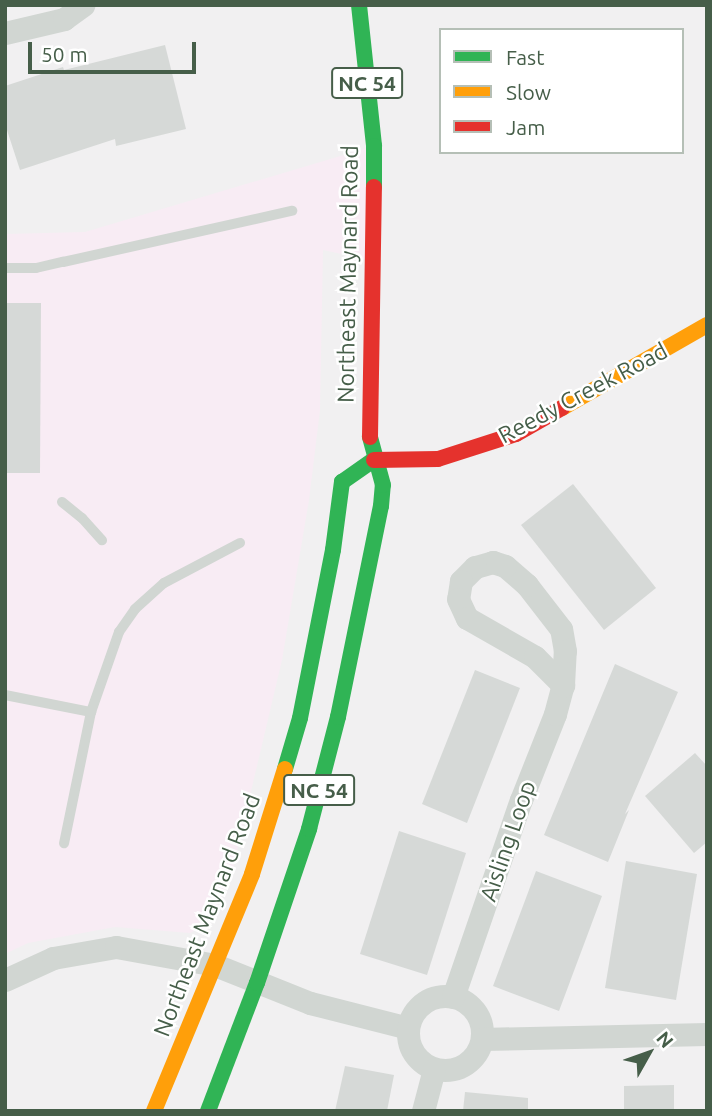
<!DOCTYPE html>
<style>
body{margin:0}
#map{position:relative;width:712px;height:1116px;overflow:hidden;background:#f1f0f1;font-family:Ubuntu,sans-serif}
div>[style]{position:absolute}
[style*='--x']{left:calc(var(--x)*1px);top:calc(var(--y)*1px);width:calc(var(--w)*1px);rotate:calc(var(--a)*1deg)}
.commercial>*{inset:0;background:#f8ecf4}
.building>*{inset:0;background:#d6d9d7}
.lane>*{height:10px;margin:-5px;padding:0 5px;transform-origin:5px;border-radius:5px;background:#d1d6d2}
.street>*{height:23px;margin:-11.5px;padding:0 11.5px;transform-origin:11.5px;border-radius:11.5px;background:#d1d6d2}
.street>.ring{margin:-11.5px;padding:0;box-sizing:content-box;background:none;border:23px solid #d1d6d2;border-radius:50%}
.fast>*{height:16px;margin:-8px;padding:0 8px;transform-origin:8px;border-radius:8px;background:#30b455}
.slow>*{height:16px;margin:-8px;padding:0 8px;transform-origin:8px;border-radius:8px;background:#ff9f0a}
.jam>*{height:16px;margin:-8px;padding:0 8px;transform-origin:8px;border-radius:8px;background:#e5322d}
span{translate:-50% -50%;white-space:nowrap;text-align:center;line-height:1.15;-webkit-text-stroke:5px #fff;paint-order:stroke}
.shield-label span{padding:2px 5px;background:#fff;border:2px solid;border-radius:5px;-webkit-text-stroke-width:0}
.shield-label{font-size:21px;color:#465e49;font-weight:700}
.street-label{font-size:23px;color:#465e49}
.frame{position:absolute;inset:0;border:7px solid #465e49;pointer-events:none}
.legend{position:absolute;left:439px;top:28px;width:245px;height:126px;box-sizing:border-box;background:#fff;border:2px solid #b5bfb6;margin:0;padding:9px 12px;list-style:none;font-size:21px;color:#465e49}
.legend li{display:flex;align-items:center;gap:14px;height:35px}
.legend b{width:35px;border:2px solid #b5bfb6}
.north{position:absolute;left:614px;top:1018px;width:70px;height:70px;-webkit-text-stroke:5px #fff;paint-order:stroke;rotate:50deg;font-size:19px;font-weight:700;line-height:28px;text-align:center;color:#465e49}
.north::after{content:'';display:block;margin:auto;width:24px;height:32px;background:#465e49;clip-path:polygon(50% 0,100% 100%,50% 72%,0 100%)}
.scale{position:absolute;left:28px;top:42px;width:168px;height:32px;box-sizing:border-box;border:4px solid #465e49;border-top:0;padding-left:9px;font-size:21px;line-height:24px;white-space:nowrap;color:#465e49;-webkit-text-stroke:5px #fff;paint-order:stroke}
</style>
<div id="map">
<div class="commercial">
<div style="clip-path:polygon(374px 146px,374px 261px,323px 250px,320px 410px,309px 500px,282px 660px,231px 876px,210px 923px,190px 933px,115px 927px,28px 943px,5px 954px,5px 234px,85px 232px)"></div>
</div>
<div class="building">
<div style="clip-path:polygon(165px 45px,186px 129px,116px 146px,115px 139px,20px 170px,5px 124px,5px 86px,63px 67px,64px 70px)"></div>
<div style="clip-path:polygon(5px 303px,41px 303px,40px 473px,5px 473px)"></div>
<div style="clip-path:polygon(573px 484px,656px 588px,604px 630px,521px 525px)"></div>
<div style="clip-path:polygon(615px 664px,678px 692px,625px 814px,629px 810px,608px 862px,544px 835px)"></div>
<div style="clip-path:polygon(475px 670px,520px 688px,467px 823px,422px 804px)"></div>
<div style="clip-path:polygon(695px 753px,707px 766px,707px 842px,694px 853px,645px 796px)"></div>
<div style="clip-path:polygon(399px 831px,466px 853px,427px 975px,360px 954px)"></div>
<div style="clip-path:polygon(626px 861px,697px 874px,676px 1000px,605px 988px)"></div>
<div style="clip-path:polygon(536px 871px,602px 896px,559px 1011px,493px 986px)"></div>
<div style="clip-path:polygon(345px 1066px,394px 1075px,387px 1111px,335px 1111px)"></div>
<div style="clip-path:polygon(674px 1085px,674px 1111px,624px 1111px,624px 1086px)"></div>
<div style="clip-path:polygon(465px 1092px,528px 1098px,528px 1111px,463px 1111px)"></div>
</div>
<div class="lane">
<div style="--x:5;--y:268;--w:31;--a:0"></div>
<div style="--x:36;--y:268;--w:28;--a:-13"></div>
<div style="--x:63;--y:262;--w:235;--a:-12.6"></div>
<div style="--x:62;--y:502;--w:26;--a:39"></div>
<div style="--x:82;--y:518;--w:30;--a:48"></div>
<div style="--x:5;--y:695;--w:88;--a:11.2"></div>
<div style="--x:91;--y:712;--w:134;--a:101.6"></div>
<div style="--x:91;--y:712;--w:85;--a:-70.7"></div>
<div style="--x:119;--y:632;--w:28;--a:-55"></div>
<div style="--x:135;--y:609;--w:39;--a:-42"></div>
<div style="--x:164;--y:583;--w:86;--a:-27.8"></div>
</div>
<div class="street">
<div style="--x:5;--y:33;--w:61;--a:-13.3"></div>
<div style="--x:64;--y:19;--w:24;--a:-36"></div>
<div style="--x:5;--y:980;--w:53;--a:-24.6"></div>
<div style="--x:53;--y:958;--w:64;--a:-9.9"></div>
<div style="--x:116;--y:947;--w:101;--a:10.3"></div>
<div style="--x:215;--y:965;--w:102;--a:21.8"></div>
<div style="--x:310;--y:1003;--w:101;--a:14.3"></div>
<div class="ring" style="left:408px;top:996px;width:51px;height:51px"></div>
<div style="--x:453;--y:997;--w:208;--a:-71"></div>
<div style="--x:521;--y:800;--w:92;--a:-68.4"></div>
<div style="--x:555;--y:714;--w:30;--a:-75"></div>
<div style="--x:563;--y:685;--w:34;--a:-87"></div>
<div style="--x:565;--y:651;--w:22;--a:-100"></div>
<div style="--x:561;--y:629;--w:56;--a:-127.7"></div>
<div style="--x:527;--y:585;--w:29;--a:-139"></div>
<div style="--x:505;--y:566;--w:13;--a:-162"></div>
<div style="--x:493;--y:562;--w:19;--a:164"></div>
<div style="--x:475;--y:567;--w:20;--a:135"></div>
<div style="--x:461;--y:581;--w:18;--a:99"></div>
<div style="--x:458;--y:599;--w:21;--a:65"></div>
<div style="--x:467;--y:618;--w:78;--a:29.8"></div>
<div style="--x:535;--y:657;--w:40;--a:45"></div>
<div style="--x:482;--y:1039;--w:225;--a:-1.3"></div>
<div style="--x:423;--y:1111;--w:43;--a:-75.3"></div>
</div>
<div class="fast">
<div style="--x:359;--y:5;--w:142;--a:83.9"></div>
<div style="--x:374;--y:146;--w:41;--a:90"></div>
<div style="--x:285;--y:769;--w:53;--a:-73.6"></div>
<div style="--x:300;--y:718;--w:171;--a:-78.9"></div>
<div style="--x:333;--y:550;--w:69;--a:-82.5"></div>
<div style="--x:342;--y:482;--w:39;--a:-35"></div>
<div style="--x:208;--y:1111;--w:137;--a:-69.1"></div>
<div style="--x:257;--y:983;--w:163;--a:-71.3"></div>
<div style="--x:309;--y:829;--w:116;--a:-75.5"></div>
<div style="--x:338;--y:717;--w:215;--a:-78.5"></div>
<div style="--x:381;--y:506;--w:21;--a:-85"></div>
<div style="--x:383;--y:485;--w:50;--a:-105.2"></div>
</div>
<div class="slow">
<div style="--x:562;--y:408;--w:167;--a:-29.8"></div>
<div style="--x:154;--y:1111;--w:256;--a:-67.5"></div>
<div style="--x:252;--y:874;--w:110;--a:-72.6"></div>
</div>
<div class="jam">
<div style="--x:370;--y:437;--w:250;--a:-89.1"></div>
<div style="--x:374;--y:460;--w:64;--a:-0.9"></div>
<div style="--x:438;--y:459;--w:82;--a:-17.8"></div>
<div style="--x:516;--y:434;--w:53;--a:-29.5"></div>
</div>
<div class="shield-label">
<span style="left:367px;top:83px">NC 54</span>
<span style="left:319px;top:790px">NC 54</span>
</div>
<div class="street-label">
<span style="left:348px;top:274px;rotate:-89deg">Northeast Maynard Road</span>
<span style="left:583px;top:393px;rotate:-28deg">Reedy Creek Road</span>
<span style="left:508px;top:841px;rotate:-71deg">Aisling Loop</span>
<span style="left:207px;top:915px;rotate:-69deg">Northeast Maynard Road</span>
</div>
<div class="frame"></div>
<ul class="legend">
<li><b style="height:9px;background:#30b455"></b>Fast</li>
<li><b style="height:9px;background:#ff9f0a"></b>Slow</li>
<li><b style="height:9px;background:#e5322d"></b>Jam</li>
</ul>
<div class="north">N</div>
<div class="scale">50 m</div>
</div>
